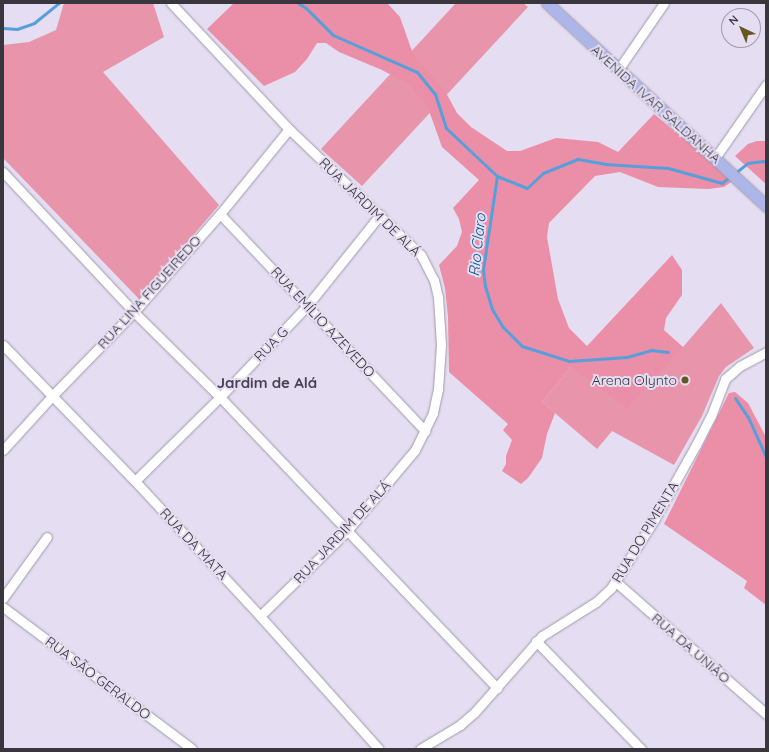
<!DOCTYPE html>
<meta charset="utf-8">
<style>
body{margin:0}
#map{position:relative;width:769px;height:752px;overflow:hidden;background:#e5ddf1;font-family:Quicksand,sans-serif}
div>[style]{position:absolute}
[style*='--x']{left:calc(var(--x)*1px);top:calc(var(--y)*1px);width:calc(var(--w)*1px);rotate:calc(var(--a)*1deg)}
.green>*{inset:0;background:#e894aa}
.forest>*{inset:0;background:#eb8fa8}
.stream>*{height:3px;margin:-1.5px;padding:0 1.5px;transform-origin:1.5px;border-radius:1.5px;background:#569fda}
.roads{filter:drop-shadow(0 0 1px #a099ab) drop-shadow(0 0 1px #a099ab)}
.minor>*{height:9px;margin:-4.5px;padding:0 4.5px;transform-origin:4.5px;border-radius:4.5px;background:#fff}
.major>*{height:11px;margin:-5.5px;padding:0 5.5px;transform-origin:5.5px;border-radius:5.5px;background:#acb6e9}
.dots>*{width:11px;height:11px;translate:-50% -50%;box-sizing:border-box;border:2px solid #e5ddf1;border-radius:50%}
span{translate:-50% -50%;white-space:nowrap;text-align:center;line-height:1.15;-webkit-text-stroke:4px #e5ddf1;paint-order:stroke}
.street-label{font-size:14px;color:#39363e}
.poi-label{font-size:14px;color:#39363e}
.right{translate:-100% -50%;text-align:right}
.water-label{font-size:15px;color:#005a91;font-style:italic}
.neighbourhood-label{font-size:15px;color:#474151;font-weight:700}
.frame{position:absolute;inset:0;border:4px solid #39363e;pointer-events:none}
.north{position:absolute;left:721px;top:8px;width:40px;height:40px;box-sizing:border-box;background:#e5ddf1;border:1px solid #a09aa9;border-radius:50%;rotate:316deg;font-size:11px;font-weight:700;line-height:16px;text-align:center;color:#39363e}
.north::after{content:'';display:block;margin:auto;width:14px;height:18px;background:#665623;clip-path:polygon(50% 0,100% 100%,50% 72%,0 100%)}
</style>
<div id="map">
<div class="green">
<div style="clip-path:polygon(64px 3px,153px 3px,164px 37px,103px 72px,219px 205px,139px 299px,3px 158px,3px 45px,29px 42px,56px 30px)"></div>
<div style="clip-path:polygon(456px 3px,523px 3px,528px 7px,362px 186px,321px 149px)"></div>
<div style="clip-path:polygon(721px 303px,754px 348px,726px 367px,719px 376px,702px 416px,674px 465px,612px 431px,597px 449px,542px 402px,571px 367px,683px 347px)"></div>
</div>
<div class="forest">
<div style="clip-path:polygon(234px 3px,387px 3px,400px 17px,413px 54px,445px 91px,457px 113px,471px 127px,507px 151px,520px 151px,556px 138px,598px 142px,618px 152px,654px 114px,734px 180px,724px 187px,708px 189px,658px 187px,620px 172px,595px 176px,549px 223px,547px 237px,558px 299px,569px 328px,587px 346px,672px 255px,682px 270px,682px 295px,666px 318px,664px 330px,683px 347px,627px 408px,571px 367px,542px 402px,555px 413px,547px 434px,542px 458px,528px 478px,521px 484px,502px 471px,506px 464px,506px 456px,512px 440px,503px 430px,508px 424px,449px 372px,448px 317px,445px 288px,439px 265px,457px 246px,462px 232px,459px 219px,453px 208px,479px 180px,442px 147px,428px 108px,408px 84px,382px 70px,339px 52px,326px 43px,317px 43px,307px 59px,295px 72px,264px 86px,207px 29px)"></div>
<div style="clip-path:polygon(757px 141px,766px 141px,766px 184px,735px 156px,748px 144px)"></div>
<div style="clip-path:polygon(735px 392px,748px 403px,766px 437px,766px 605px,744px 588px,747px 581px,664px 524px,729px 393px)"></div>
</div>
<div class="stream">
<div style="--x:298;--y:3;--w:9;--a:32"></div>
<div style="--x:306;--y:8;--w:38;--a:45"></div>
<div style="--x:333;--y:35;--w:92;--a:23.8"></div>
<div style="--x:417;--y:72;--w:28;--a:51"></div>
<div style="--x:435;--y:94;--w:36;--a:72"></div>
<div style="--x:446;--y:128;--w:70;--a:43.3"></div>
<div style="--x:497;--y:176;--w:32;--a:22"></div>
<div style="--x:527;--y:188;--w:22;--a:-43"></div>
<div style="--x:543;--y:173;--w:38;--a:-22"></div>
<div style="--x:578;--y:159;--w:27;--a:10"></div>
<div style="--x:605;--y:164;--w:63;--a:3.6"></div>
<div style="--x:668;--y:168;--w:56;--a:15.5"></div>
<div style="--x:722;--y:183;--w:11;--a:-41"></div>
<div style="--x:3;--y:28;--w:14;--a:4"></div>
<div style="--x:17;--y:29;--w:18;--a:-19"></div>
<div style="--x:34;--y:23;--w:32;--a:-39"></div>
<div style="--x:735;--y:173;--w:16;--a:-38"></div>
<div style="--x:748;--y:163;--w:15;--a:-8"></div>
<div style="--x:763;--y:161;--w:3;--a:18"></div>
<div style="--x:497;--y:176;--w:95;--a:98.5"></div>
<div style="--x:483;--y:270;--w:16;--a:83"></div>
<div style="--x:485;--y:286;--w:24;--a:73"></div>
<div style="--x:492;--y:309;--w:21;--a:59"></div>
<div style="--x:503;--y:327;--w:27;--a:45"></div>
<div style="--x:522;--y:346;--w:49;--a:17.7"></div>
<div style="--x:569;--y:361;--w:58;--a:-3.9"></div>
<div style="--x:627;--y:357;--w:25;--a:-16"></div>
<div style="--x:651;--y:350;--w:17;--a:7"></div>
<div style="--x:735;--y:398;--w:23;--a:56"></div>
<div style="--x:748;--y:417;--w:44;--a:65.8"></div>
<div style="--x:766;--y:523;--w:6;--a:90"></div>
</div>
<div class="roads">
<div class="minor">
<div style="--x:171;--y:3;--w:173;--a:46.9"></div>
<div style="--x:289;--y:129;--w:182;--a:43.7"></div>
<div style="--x:421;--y:255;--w:28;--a:63"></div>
<div style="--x:434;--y:280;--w:17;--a:77"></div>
<div style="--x:438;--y:297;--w:48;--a:86.4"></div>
<div style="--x:441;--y:345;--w:44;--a:93.9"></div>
<div style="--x:438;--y:389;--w:25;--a:102"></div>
<div style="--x:433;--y:413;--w:41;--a:115.9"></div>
<div style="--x:415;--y:450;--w:107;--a:130.1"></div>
<div style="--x:346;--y:532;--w:120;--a:135.7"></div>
<div style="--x:618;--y:70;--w:81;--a:-55.5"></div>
<div style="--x:715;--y:158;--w:89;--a:-55.1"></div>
<div style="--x:3;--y:172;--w:192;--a:46.9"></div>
<div style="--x:134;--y:312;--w:121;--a:44.7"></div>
<div style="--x:220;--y:397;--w:402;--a:46.4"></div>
<div style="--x:220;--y:214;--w:299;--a:46.6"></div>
<div style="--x:3;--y:345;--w:190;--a:45.9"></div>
<div style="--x:135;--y:481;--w:184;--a:47.2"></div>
<div style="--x:260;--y:616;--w:178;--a:48.2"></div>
<div style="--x:3;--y:450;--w:74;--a:-47.7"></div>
<div style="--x:53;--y:395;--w:116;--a:-45.7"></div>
<div style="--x:134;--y:312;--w:130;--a:-48.7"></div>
<div style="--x:220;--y:214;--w:109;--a:-50.9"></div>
<div style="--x:135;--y:481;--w:120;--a:-44.7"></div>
<div style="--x:220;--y:397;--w:126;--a:-46.3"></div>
<div style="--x:307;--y:306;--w:117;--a:-51.3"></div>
<div style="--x:616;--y:582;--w:200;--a:41.3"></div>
<div style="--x:3;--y:598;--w:75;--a:-54.2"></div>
<div style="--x:3;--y:607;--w:236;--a:36.9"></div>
<div style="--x:536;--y:641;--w:151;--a:45.8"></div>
<div style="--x:420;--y:749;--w:47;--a:-31"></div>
<div style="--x:460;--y:725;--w:18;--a:-41"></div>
<div style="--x:474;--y:713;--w:103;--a:-48.6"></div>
<div style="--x:542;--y:636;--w:64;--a:-32.2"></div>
<div style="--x:596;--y:602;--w:21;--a:-43"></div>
<div style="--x:611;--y:588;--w:80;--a:-57.7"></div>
<div style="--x:654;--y:520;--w:86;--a:-60.8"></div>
<div style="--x:696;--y:445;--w:33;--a:-63"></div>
<div style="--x:711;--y:416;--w:40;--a:-69"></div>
<div style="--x:725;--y:379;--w:20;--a:-41"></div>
<div style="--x:740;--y:366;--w:30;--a:-28"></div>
</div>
<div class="major">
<div style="--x:547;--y:3;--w:299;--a:42.8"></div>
</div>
</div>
<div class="dots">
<div style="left:685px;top:380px;background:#665623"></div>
</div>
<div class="street-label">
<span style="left:656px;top:104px;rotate:42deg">AVENIDA IVAR SALDANHA</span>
<span style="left:370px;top:207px;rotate:44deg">RUA JARDIM DE ALÁ</span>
<span style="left:149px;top:292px;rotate:-48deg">RUA LINA FIGUEIREDO</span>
<span style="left:323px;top:322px;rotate:47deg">RUA EMÍLIO AZEVEDO</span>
<span style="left:271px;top:344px;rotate:-46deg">RUA G</span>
<span style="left:342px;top:532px;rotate:-47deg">RUA JARDIM DE ALÁ</span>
<span style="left:645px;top:532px;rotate:-59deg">RUA DO PIMENTA</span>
<span style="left:194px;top:544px;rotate:47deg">RUA DA MATA</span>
<span style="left:691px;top:648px;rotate:41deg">RUA DA UNIÃO</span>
<span style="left:98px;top:678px;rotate:37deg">RUA SÃO GERALDO</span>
</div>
<div class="poi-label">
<span class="right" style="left:677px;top:380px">Arena Olynto</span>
</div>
<div class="water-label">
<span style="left:477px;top:245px;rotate:-84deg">Rio Claro</span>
</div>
<div class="neighbourhood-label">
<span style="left:267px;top:383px">Jardim de Alá</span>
</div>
<div class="frame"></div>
<div class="north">N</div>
</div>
